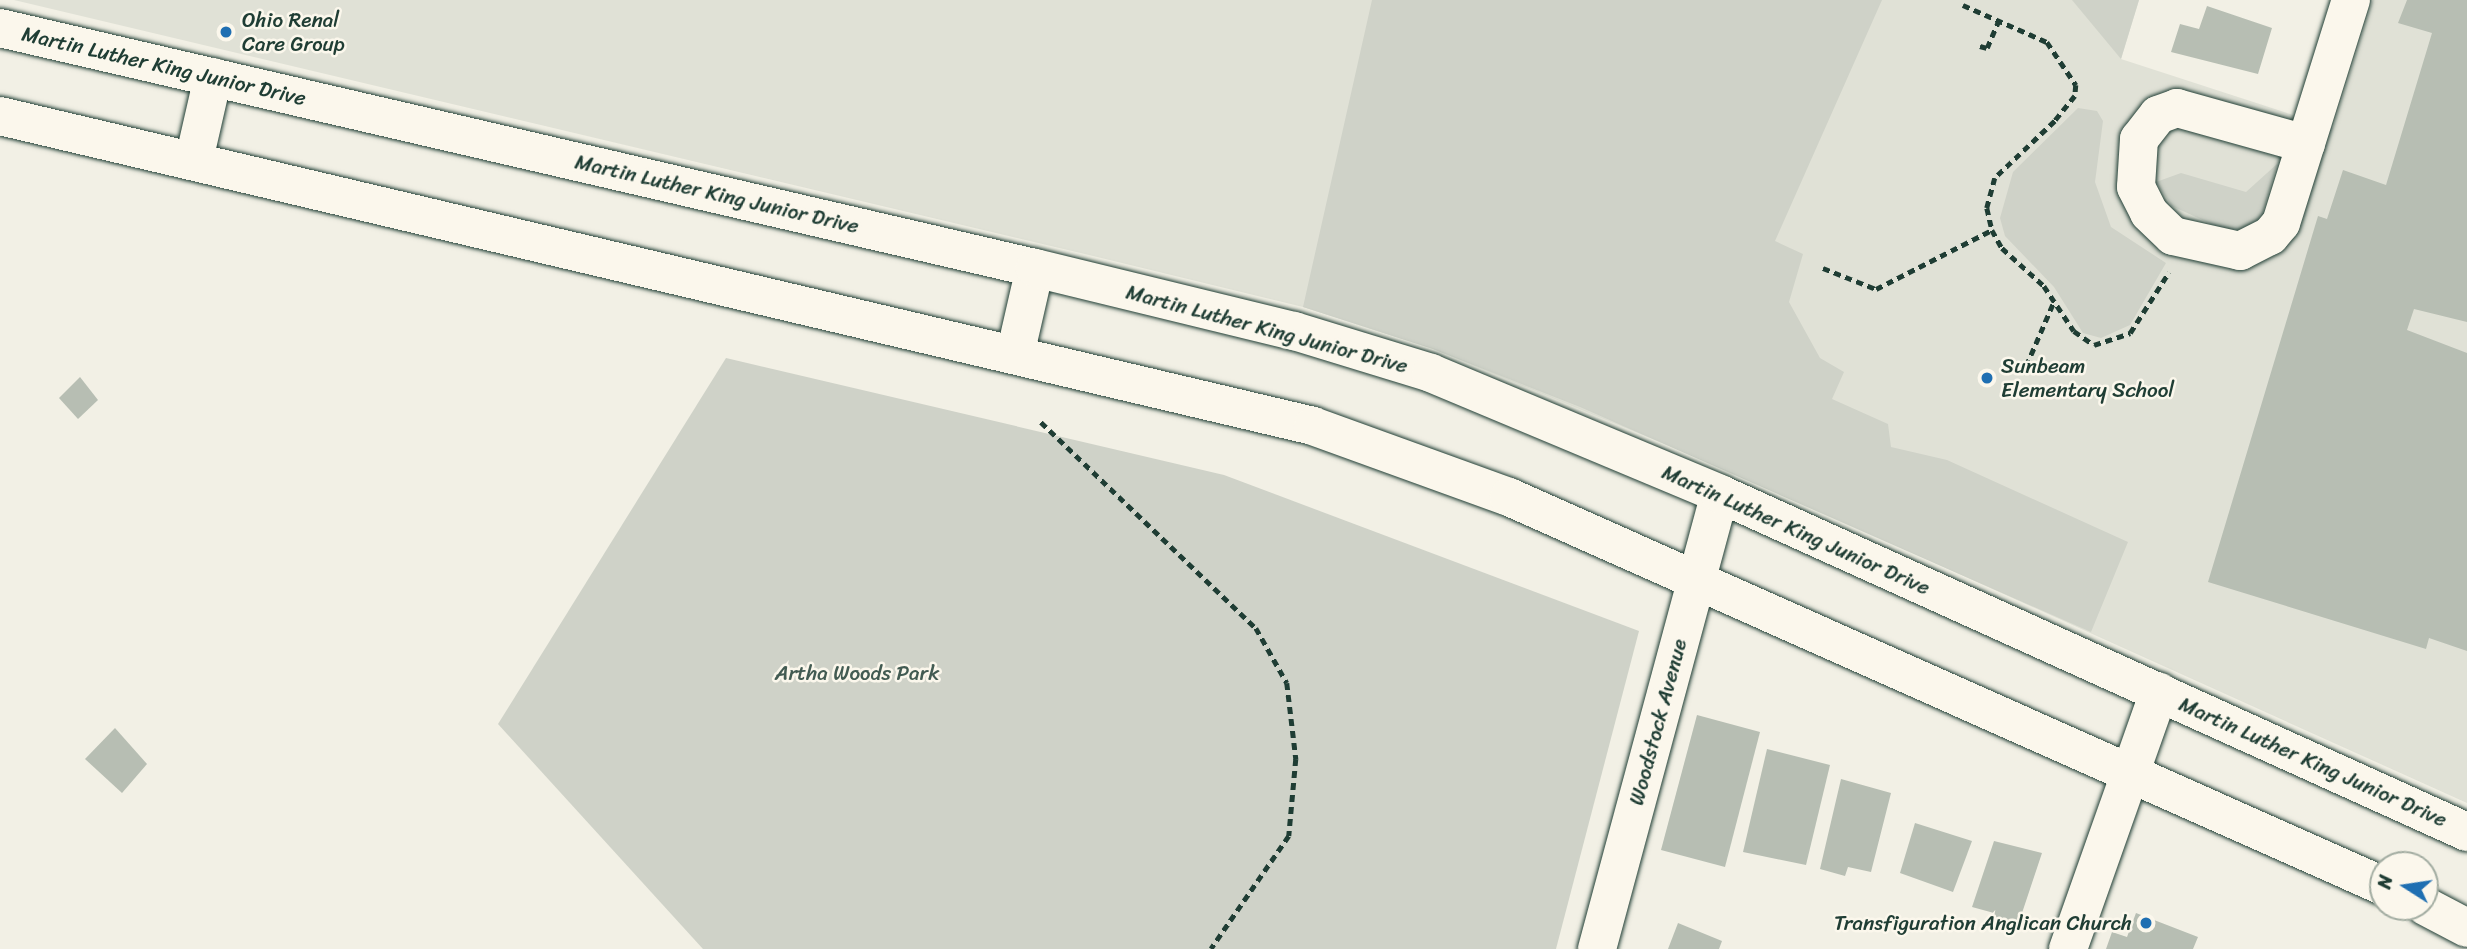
<!DOCTYPE html>
<style>
body{margin:0}
#map{position:relative;width:2467px;height:949px;overflow:hidden;background:#f2f0e5;font-family:Sriracha,sans-serif}
div>[style]{position:absolute}
[style*='--x']{left:calc(var(--x)*1px);top:calc(var(--y)*1px);width:calc(var(--w)*1px);rotate:calc(var(--a)*1deg)}
.built>*{inset:0;background:#e0e1d6}
.green>*{inset:0;background:#cfd2c8}
.building>*{inset:0;background:#b7beb3}
.path>*{height:4.5px;margin-top:-2.25px;transform-origin:0;background:repeating-linear-gradient(90deg,#1f3d34 0 7px,transparent 0 12px)}
.roads{filter:drop-shadow(0 0 2px #1f3d34) drop-shadow(0 0 2px #1f3d34)}
.minor>*{height:38px;margin:-19px;padding:0 19px;transform-origin:19px;border-radius:19px;background:#fbf7ec}
.major>*{height:38px;margin:-19px;padding:0 19px;transform-origin:19px;border-radius:19px;background:#fbf7ec}
.dots>*{width:19px;height:19px;translate:-50% -50%;box-sizing:border-box;border:4px solid #fbf7ec;border-radius:50%}
span{translate:-50% -50%;white-space:nowrap;text-align:center;line-height:1.15;-webkit-text-stroke:5px #fbf7ec;paint-order:stroke}
.poi-label{font-size:21px;color:#1f3d34}
.left{translate:0 -50%;text-align:left}
.right{translate:-100% -50%;text-align:right}
.street-label{font-size:21px;color:#1f3d34}
.park-label{font-size:21px;color:#425b52}
.north{position:absolute;left:2369px;top:851px;width:70px;height:70px;box-sizing:border-box;background:#fbf7ec;border:2px solid #a3ada2;border-radius:50%;rotate:282deg;font-size:19px;font-weight:700;line-height:28px;text-align:center;color:#1f3d34}
.north::after{content:'';display:block;margin:auto;width:24px;height:32px;background:#1f6fb2;clip-path:polygon(50% 0,100% 100%,50% 72%,0 100%)}
</style>
<div id="map">
<div class="built">
<div style="clip-path:polygon(14px 0,2139px 0,2121px 59px,2333px 128px,2373px 0,2467px 0,2467px 803px,1733px 472px,1433px 349px,1303px 307px,1089px 255px)"></div>
</div>
<div class="green">
<div style="clip-path:polygon(1372px 0,1882px 0,1775px 241px,1803px 254px,1789px 302px,1820px 358px,1844px 372px,1832px 399px,1888px 424px,1891px 447px,1947px 460px,2128px 542px,2091px 632px,1580px 407px,1433px 349px,1303px 307px)"></div>
<div style="clip-path:polygon(2072px 0,2139px 0,2121px 59px)"></div>
<div style="clip-path:polygon(2078px 108px,2097px 111px,2103px 121px,2095px 182px,2111px 227px,2166px 263px,2130px 325px,2101px 338px,2083px 333px,2054px 287px,2005px 236px,2000px 218px,2013px 172px)"></div>
<div style="clip-path:polygon(2277px 164px,2262px 215px,2246px 229px,2222px 229px,2172px 206px,2156px 182px,2181px 173px,2246px 192px)"></div>
<div style="clip-path:polygon(726px 358px,1224px 475px,1639px 631px,1556px 949px,703px 949px,498px 724px)"></div>
</div>
<div class="building">
<div style="clip-path:polygon(2407px 0,2467px 0,2467px 322px,2414px 309px,2407px 330px,2467px 353px,2467px 651px,2429px 638px,2426px 649px,2208px 582px,2318px 216px,2327px 219px,2343px 170px,2386px 185px,2432px 33px,2398px 23px)"></div>
<div style="clip-path:polygon(2207px 6px,2272px 28px,2258px 74px,2171px 52px,2180px 24px,2199px 29px)"></div>
<div style="clip-path:polygon(80px 377px,98px 400px,78px 419px,59px 398px)"></div>
<div style="clip-path:polygon(1697px 715px,1760px 732px,1725px 867px,1661px 850px)"></div>
<div style="clip-path:polygon(115px 728px,147px 764px,122px 793px,85px 759px)"></div>
<div style="clip-path:polygon(1767px 749px,1830px 765px,1806px 865px,1743px 852px)"></div>
<div style="clip-path:polygon(1841px 779px,1891px 793px,1871px 872px,1848px 867px,1845px 876px,1820px 869px)"></div>
<div style="clip-path:polygon(1915px 823px,1972px 841px,1953px 892px,1900px 873px)"></div>
<div style="clip-path:polygon(1994px 841px,2042px 853px,2016px 931px,1992px 926px,1994px 913px,1972px 907px)"></div>
<div style="clip-path:polygon(2136px 913px,2198px 937px,2193px 949px,2106px 949px,2112px 932px,2127px 937px)"></div>
<div style="clip-path:polygon(1678px 923px,1722px 941px,1719px 949px,1668px 949px)"></div>
</div>
<div class="path">
<div style="--x:1963;--y:5;--w:92;--a:23.8"></div>
<div style="--x:2047;--y:42;--w:52;--a:56"></div>
<div style="--x:2076;--y:85;--w:11;--a:95"></div>
<div style="--x:2075;--y:96;--w:32;--a:129"></div>
<div style="--x:2055;--y:121;--w:83;--a:136.5"></div>
<div style="--x:1995;--y:178;--w:31;--a:105"></div>
<div style="--x:1987;--y:208;--w:23;--a:77"></div>
<div style="--x:1980;--y:46;--w:7;--a:16"></div>
<div style="--x:1987;--y:48;--w:30;--a:-67"></div>
<div style="--x:1823;--y:268;--w:57;--a:21.6"></div>
<div style="--x:1876;--y:289;--w:130;--a:-27"></div>
<div style="--x:1992;--y:230;--w:21;--a:61"></div>
<div style="--x:2002;--y:248;--w:57;--a:42.1"></div>
<div style="--x:2044;--y:286;--w:54;--a:56.3"></div>
<div style="--x:2074;--y:331;--w:24;--a:35"></div>
<div style="--x:2094;--y:345;--w:38;--a:-18"></div>
<div style="--x:2130;--y:333;--w:72;--a:-57.4"></div>
<div style="--x:2026;--y:366;--w:71;--a:-66.7"></div>
<div style="--x:1041;--y:422;--w:298;--a:43.8"></div>
<div style="--x:1256;--y:628;--w:63;--a:60.6"></div>
<div style="--x:1287;--y:683;--w:77;--a:83.2"></div>
<div style="--x:1296;--y:759;--w:77;--a:95.2"></div>
<div style="--x:1289;--y:836;--w:137;--a:124.6"></div>
</div>
<div class="roads">
<div class="minor">
<div style="--x:2306;--y:144;--w:134;--a:-164.4"></div>
<div style="--x:2177;--y:108;--w:20;--a:160"></div>
<div style="--x:2158;--y:115;--w:31;--a:128"></div>
<div style="--x:2139;--y:139;--w:48;--a:93.6"></div>
<div style="--x:2136;--y:187;--w:29;--a:63"></div>
<div style="--x:2149;--y:213;--w:33;--a:44"></div>
<div style="--x:2173;--y:236;--w:69;--a:12.6"></div>
<div style="--x:2240;--y:251;--w:34;--a:-27"></div>
<div style="--x:2270;--y:236;--w:17;--a:-50"></div>
<div style="--x:2281;--y:223;--w:234;--a:-72.6"></div>
<div style="--x:194;--y:160;--w:85;--a:-77.1"></div>
<div style="--x:1015;--y:355;--w:89;--a:-77.1"></div>
<div style="--x:1597;--y:949;--w:471;--a:-74.9"></div>
<div style="--x:2068;--y:949;--w:273;--a:-70.5"></div>
</div>
<div class="major">
<div style="--x:0;--y:28;--w:1062;--a:13.06"></div>
<div style="--x:1035;--y:268;--w:267;--a:13.7"></div>
<div style="--x:1294;--y:331;--w:143;--a:17"></div>
<div style="--x:1431;--y:373;--w:313;--a:22.7"></div>
<div style="--x:1720;--y:494;--w:820;--a:24.35"></div>
<div style="--x:0;--y:116;--w:1349;--a:13.28"></div>
<div style="--x:1313;--y:426;--w:208;--a:19.9"></div>
<div style="--x:1509;--y:497;--w:957;--a:23.99"></div>
<div style="--x:2425;--y:906;--w:47;--a:27.6"></div>
</div>
</div>
<div class="dots">
<div style="left:226px;top:32px;background:#1f6fb2"></div>
<div style="left:1987px;top:378px;background:#1f6fb2"></div>
<div style="left:2146px;top:923px;background:#1f6fb2"></div>
</div>
<div class="poi-label">
<span class="left" style="left:242px;top:32px">Ohio Renal<br>Care Group</span>
<span class="left" style="left:2001px;top:378px">Sunbeam<br>Elementary School</span>
<span class="right" style="left:2132px;top:923px">Transfiguration Anglican Church</span>
</div>
<div class="street-label">
<span style="left:164px;top:66px;rotate:13deg">Martin Luther King Junior Drive</span>
<span style="left:717px;top:194px;rotate:13deg">Martin Luther King Junior Drive</span>
<span style="left:1267px;top:329px;rotate:15deg">Martin Luther King Junior Drive</span>
<span style="left:1796px;top:530px;rotate:24deg">Martin Luther King Junior Drive</span>
<span style="left:1658px;top:722px;rotate:-75deg">Woodstock Avenue</span>
<span style="left:2313px;top:762px;rotate:24deg">Martin Luther King Junior Drive</span>
</div>
<div class="park-label">
<span style="left:857px;top:673px">Artha Woods Park</span>
</div>
<div class="north">N</div>
</div>
